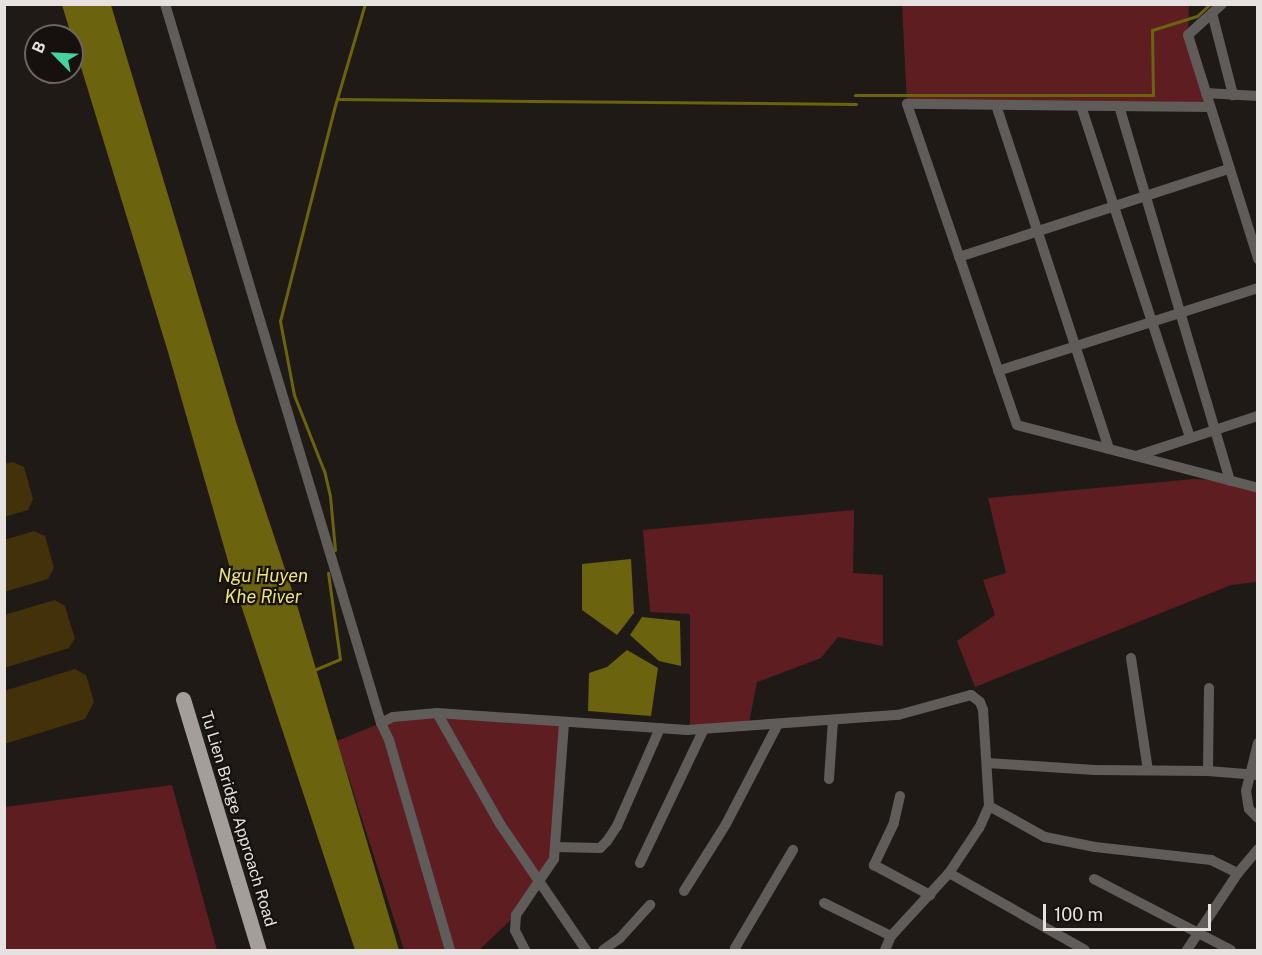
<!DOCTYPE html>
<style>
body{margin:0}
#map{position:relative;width:1262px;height:955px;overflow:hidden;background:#1f1a16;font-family:"Public Sans",sans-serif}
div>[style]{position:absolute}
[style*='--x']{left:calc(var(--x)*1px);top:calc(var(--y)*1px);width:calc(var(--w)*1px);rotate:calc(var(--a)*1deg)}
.green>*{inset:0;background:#5e1e21}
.water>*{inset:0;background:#6c630f}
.stream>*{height:3px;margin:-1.5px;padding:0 1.5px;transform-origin:1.5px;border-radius:1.5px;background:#6c630f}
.building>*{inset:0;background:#43310a}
.minor>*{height:10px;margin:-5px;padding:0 5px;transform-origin:5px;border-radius:5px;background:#5f5c5a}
.primary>*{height:15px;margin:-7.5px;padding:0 7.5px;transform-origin:7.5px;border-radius:7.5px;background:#a49d9a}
span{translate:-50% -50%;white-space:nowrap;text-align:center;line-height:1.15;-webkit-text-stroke:4.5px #16110e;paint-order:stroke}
.street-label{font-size:16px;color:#e6e2df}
.water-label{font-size:18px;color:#efe37a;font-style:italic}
.frame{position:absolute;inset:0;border:6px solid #e6e2df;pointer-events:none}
.north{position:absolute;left:24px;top:24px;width:60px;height:60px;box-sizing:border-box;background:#16110e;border:2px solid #696562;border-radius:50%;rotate:294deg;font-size:16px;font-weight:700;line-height:24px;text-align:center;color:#e6e2df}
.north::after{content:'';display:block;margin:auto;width:21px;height:27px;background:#46d49e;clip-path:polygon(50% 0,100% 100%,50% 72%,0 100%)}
.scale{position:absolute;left:1043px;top:904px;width:168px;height:27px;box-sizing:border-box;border:3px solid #e6e2df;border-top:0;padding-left:8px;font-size:18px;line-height:21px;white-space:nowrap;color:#e6e2df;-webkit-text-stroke:4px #16110e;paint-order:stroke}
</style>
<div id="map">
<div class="green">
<div style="clip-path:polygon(902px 5px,1189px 5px,1188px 35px,1210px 107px,907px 104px)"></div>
<div style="clip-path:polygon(1194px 479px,1230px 481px,1257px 488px,1257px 582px,1231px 585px,975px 687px,957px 641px,995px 615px,983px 580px,1006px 573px,988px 498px)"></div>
<div style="clip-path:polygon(854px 510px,853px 573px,883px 575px,883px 646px,838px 637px,821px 658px,757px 682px,749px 723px,690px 727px,690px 614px,650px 612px,643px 530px)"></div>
<div style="clip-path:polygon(437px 713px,564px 722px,555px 847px,516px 915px,479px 950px,404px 950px,337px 741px,381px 723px)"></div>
<div style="clip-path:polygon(172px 785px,217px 950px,5px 950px,5px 807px)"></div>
</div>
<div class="water">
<div style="clip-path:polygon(62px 5px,111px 5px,237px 425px,297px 605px,399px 950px,355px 950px,238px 596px,168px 352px)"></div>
<div style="clip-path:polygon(631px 559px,634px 613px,617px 635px,582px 610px,582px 564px)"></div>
<div style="clip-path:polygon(642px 617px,680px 621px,681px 666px,659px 661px,630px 635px)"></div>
<div style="clip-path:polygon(627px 650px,658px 668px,651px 716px,588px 711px,589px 673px,607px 667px)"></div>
</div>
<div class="stream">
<div style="--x:855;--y:95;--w:298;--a:0"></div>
<div style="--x:1153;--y:95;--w:65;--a:-90.9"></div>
<div style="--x:1152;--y:30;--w:47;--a:-17.3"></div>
<div style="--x:1197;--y:16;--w:18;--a:-43"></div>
<div style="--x:337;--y:99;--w:519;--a:0.55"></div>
<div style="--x:335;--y:550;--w:54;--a:-95.3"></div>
<div style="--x:330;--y:496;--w:26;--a:-103"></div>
<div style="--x:324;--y:471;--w:82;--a:-111.5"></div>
<div style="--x:294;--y:395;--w:75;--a:-100.7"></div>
<div style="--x:280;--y:321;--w:219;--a:-75.7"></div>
<div style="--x:334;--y:109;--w:109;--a:-73.6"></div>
<div style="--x:314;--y:670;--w:28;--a:-23"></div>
<div style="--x:340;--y:659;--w:87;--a:-97.9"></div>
</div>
<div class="building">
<div style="clip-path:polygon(13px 462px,24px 467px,33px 499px,28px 510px,4px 517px,4px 464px)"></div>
<div style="clip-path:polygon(34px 531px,45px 536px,54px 568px,48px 579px,4px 592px,4px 540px)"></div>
<div style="clip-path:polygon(55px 600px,65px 606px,70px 623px,75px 638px,69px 648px,4px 668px,4px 615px)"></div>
<div style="clip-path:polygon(75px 669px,86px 675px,94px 702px,85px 719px,4px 744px,4px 691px)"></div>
</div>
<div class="minor">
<div style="--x:165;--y:4;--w:751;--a:73.28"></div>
<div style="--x:1222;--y:4;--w:46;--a:137.6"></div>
<div style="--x:1188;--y:35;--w:235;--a:72.6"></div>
<div style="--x:1212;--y:13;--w:85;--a:75.6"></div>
<div style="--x:1206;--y:93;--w:52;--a:3.3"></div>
<div style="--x:996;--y:105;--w:362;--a:71.8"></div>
<div style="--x:1081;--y:106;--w:349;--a:71.8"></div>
<div style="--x:1119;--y:106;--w:391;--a:73.5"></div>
<div style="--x:1210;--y:107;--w:303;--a:-179.4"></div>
<div style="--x:907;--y:104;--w:339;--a:71.1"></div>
<div style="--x:1017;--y:425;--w:249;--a:14.6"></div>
<div style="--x:959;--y:257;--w:284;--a:-18.1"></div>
<div style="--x:998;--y:371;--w:273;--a:-17.7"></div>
<div style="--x:1136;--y:456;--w:128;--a:-18.2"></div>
<div style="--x:1131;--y:658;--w:113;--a:81.4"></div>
<div style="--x:437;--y:713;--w:128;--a:60.4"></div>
<div style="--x:500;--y:824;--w:153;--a:55.7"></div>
<div style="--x:1258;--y:743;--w:49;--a:104"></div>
<div style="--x:1246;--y:791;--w:18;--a:81"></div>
<div style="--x:1249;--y:809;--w:13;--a:45"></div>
<div style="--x:987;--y:763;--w:108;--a:3.7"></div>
<div style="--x:1095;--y:770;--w:113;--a:0.5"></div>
<div style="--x:1208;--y:771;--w:50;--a:4.6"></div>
<div style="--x:1208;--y:771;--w:83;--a:-89.3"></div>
<div style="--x:829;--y:779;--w:58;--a:-86.1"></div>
<div style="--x:900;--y:796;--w:28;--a:103"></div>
<div style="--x:894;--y:823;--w:47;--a:115.5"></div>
<div style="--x:874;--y:865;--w:64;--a:28.2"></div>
<div style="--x:989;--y:806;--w:64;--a:29"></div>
<div style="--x:1045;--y:837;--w:51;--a:11.3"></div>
<div style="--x:1095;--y:847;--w:117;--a:6.4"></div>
<div style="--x:1211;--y:860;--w:30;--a:26"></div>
<div style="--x:555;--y:847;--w:45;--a:1.3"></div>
<div style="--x:600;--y:848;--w:10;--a:-45"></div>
<div style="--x:607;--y:841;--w:18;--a:-56"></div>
<div style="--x:617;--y:826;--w:107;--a:-66.3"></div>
<div style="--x:640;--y:863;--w:148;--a:-64.5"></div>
<div style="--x:949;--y:873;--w:156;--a:29.5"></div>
<div style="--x:1094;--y:879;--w:154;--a:27.4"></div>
<div style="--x:684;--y:891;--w:79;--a:-57.9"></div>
<div style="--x:726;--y:824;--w:113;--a:-62.5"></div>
<div style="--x:824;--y:903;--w:75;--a:26.2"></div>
<div style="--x:450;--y:950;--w:219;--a:-106.2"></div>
<div style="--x:389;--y:740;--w:19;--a:-115"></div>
<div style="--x:381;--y:723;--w:13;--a:-27"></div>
<div style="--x:393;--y:717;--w:44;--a:-5.2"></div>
<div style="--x:437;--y:713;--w:251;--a:3.9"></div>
<div style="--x:687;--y:730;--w:212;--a:-4.1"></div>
<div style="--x:898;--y:715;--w:76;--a:-15.3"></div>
<div style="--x:971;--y:695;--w:11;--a:38"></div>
<div style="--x:980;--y:702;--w:9;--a:69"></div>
<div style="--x:983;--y:710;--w:96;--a:86.4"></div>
<div style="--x:989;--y:806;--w:24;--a:114"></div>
<div style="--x:979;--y:828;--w:54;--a:123.7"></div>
<div style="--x:949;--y:873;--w:86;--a:132.6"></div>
<div style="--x:891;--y:936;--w:15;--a:113"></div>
<div style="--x:525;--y:950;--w:22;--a:-117"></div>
<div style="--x:515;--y:930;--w:15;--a:-86"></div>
<div style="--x:516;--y:915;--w:68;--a:-55.8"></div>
<div style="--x:554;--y:859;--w:137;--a:-85.8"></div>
<div style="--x:603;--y:950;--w:21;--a:-35"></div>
<div style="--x:620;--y:938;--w:45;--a:-47.7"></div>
<div style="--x:736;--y:950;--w:2;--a:-117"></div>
<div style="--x:735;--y:948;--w:114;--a:-59.4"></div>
<div style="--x:1187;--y:950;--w:92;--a:-56.5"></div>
<div style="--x:1238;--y:873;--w:31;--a:-50"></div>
</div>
<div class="primary">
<div style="--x:183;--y:699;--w:262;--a:73.2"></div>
</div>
<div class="street-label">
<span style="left:238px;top:819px;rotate:73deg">Tu Lien Bridge Approach Road</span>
</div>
<div class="water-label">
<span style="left:263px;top:587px">Ngu Huyen<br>Khe River</span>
</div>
<div class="frame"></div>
<div class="north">B</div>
<div class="scale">100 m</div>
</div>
